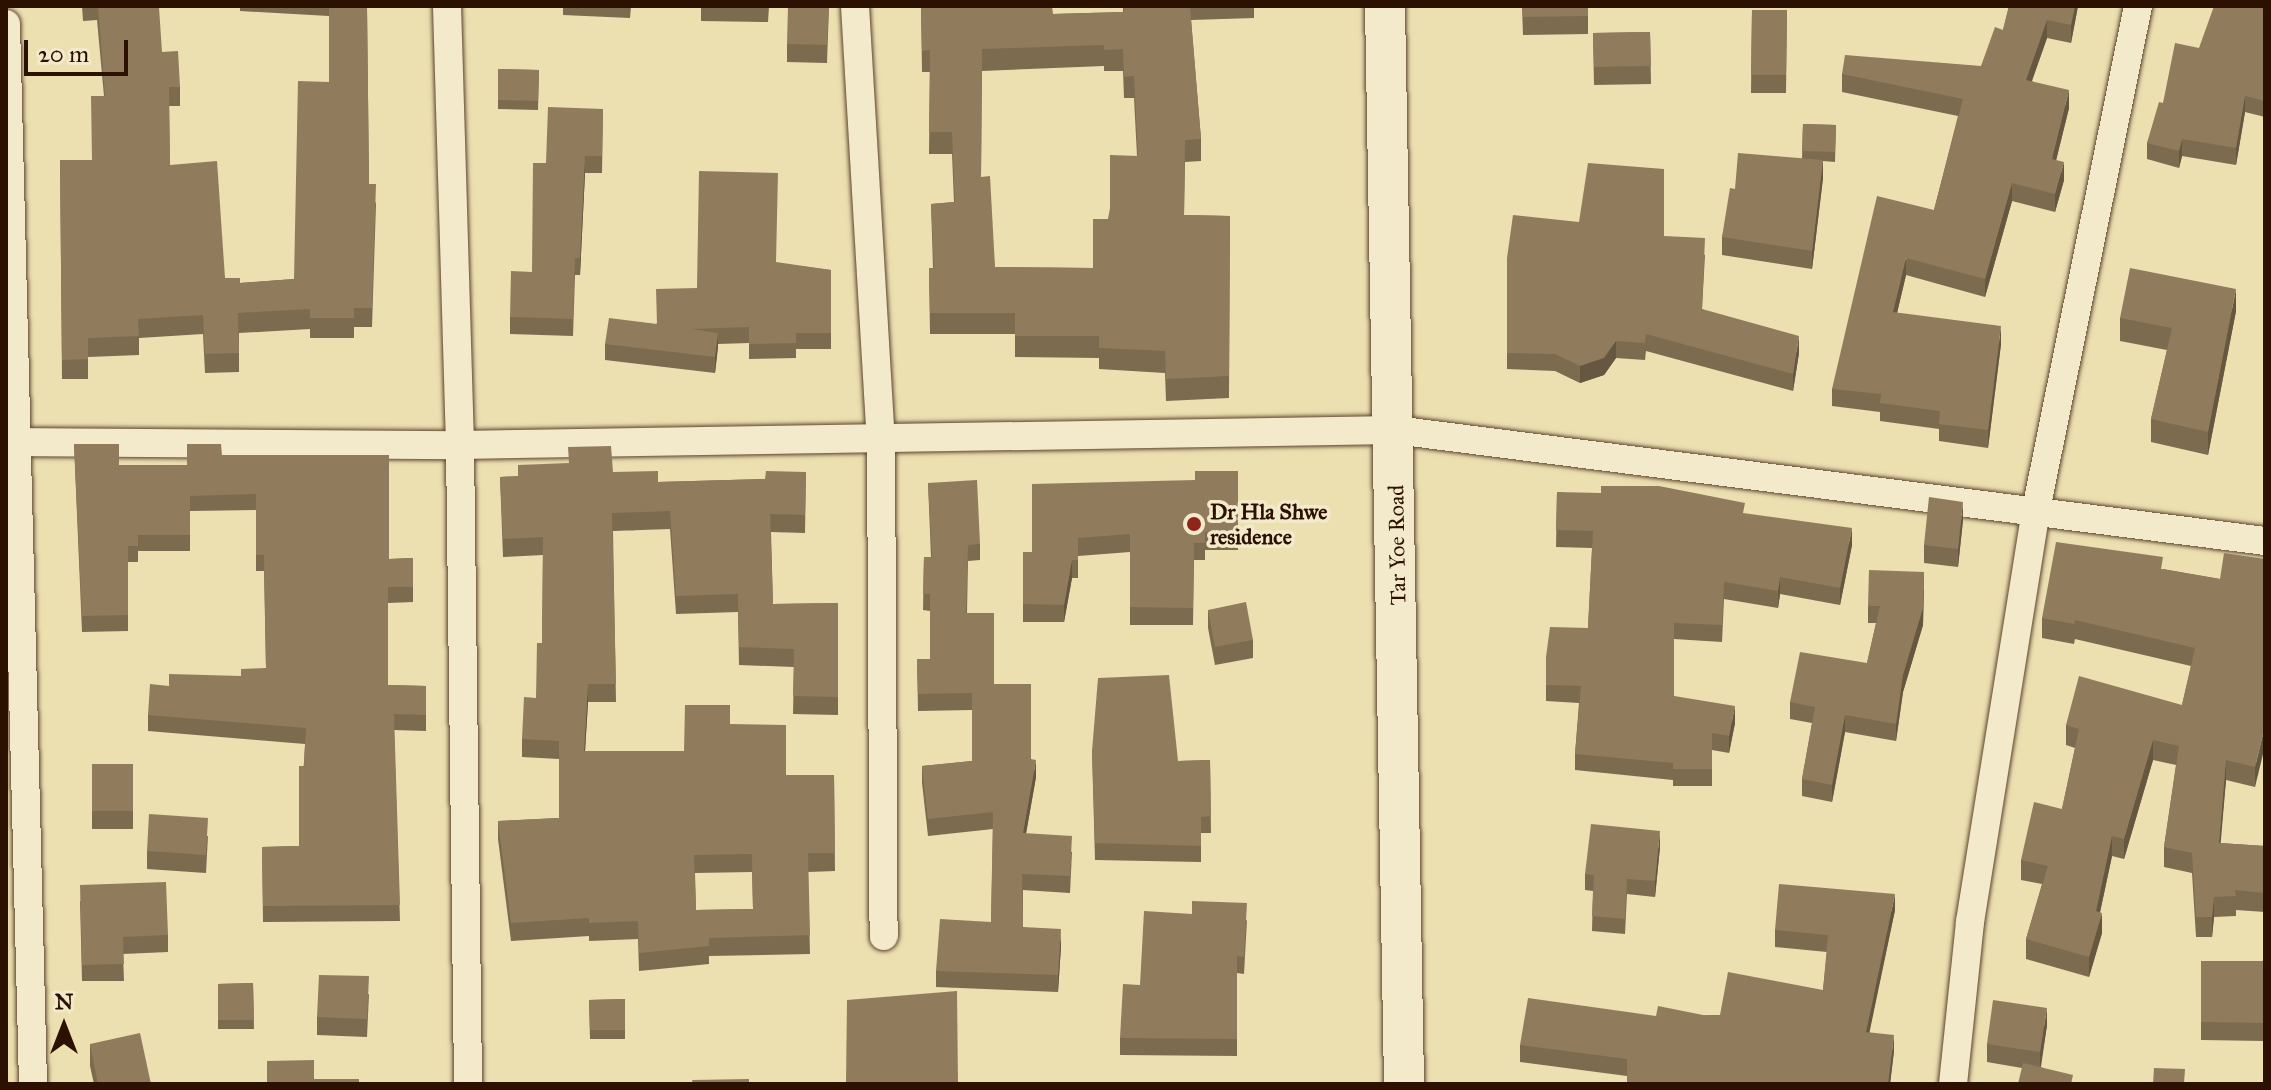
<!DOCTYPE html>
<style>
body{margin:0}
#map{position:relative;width:2271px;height:1090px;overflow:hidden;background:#ecdfb0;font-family:"IM FELL Great Primer",serif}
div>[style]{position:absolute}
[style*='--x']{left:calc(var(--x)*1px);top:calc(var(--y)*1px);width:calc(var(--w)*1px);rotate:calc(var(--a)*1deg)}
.roads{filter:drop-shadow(0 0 2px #5c442c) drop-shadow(0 0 2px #5c442c)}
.minor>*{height:28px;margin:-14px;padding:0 14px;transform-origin:14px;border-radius:14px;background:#f3eacc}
.secondary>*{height:40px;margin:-20px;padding:0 20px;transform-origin:20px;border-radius:20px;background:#f3eacc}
.wall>*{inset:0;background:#7c6b4f}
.shaded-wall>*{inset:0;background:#655740}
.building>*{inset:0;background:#907c5c}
.dots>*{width:22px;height:22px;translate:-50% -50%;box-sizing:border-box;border:4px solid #f3eacc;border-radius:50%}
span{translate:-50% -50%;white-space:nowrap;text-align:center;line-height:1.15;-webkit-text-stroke:7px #f3eacc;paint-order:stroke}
.poi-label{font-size:22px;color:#2c1100;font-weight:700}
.left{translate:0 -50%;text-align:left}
.street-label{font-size:22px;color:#2c1100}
.frame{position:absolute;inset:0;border:8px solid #2c1100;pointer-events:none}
.north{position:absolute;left:24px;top:986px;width:80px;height:80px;-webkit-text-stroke:6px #f3eacc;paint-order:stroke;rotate:0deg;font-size:22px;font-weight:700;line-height:32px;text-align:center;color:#2c1100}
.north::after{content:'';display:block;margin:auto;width:28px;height:36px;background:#2c1100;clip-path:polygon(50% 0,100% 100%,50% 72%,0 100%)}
.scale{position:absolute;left:24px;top:40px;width:104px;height:36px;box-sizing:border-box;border:4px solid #2c1100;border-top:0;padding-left:10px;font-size:24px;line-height:28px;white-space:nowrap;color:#2c1100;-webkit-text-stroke:6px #f3eacc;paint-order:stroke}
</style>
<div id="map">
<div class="roads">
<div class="minor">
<div style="--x:447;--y:6;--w:439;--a:88.3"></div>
<div style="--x:460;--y:445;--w:639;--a:89.28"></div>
<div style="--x:855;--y:6;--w:435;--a:86.6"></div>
<div style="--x:881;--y:440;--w:496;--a:89.7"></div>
<div style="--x:6;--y:24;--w:1060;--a:88.54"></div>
<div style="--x:6;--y:442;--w:454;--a:0.4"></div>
<div style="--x:460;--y:445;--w:935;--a:-0.92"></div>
<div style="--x:1395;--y:430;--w:877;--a:7.27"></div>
<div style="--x:1953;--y:1084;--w:163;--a:-84"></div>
<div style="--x:1970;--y:922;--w:417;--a:-80.9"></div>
<div style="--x:2036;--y:510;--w:514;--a:-78.56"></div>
</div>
<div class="secondary">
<div style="--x:1385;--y:6;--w:1078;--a:88.99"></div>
</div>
</div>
<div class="wall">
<div style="clip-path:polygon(82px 6px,149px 6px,162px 52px,180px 87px,180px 106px,169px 106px,170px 165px,225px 278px,240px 283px,294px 279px,329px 82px,329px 16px,240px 11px,240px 6px,367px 6px,369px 184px,376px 204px,372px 327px,354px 327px,354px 338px,310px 338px,310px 329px,239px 333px,239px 372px,205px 373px,203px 334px,139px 338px,139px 355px,88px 357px,88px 379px,62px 379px,60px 160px,92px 160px,104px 96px,97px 20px,83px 21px)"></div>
<div style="clip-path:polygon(563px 6px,631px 6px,630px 18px,563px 15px)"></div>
<div style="clip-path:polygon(701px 6px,769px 6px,768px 22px,701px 21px)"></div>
<div style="clip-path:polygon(829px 6px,827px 63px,787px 62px,787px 44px)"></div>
<div style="clip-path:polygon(evenodd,921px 6px,1053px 14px,1123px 12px,1123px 6px,1254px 6px,1254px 18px,1191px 20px,1201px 139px,1201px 161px,1185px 162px,1184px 215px,1230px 216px,1229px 398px,1166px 401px,1165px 373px,1099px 369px,1099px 358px,1015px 357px,1015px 334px,930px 334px,929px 268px,933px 268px,931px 204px,954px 202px,952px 154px,929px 154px,930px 72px,922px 72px,921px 6px,1104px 66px,1104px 71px,1123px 71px,1124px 98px,1134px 98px,1137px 156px,1108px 219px,1093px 268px,995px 267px,981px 177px,982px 71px,1104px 66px)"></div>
<div style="clip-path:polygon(1522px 6px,1588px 6px,1588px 34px,1523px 35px)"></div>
<div style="clip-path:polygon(2009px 6px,2078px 6px,2071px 43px,2047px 38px,2032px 81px,2069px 108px,2056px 160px,2064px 180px,2055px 212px,2012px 201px,1985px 297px,1906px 275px,1897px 313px,2001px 344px,1988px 448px,1939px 441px,1939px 429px,1880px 421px,1880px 412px,1832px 406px,1832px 389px,1934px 210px,1958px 116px,1842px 92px,1842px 74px,1981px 66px,2003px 30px)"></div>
<div style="clip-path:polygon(2265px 6px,2265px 117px,2245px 112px,2236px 165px,2182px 156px,2179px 168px,2147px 159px,2147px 143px,2163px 103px,2199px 48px)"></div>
<div style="clip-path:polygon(1752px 10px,1787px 10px,1786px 93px,1751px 93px)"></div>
<div style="clip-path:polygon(1650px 32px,1651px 84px,1594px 85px,1593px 33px)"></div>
<div style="clip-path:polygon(498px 69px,539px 70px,538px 110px,498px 109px)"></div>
<div style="clip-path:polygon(603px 109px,602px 173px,585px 173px,580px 275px,575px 275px,573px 336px,510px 334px,510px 317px,532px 272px,546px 163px)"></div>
<div style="clip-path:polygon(1803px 124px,1836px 125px,1835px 162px,1823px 161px,1823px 178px,1812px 269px,1722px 255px,1722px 237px,1735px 189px,1802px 159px)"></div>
<div style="clip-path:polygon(1579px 222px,1664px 236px,1705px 255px,1702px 309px,1799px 353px,1793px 391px,1646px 351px,1645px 360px,1616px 358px,1604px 375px,1580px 383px,1555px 371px,1507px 369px,1507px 258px)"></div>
<div style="clip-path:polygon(776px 263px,831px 270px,831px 349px,796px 349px,796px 358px,749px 359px,749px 343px,718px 344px,715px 373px,605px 360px,605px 344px,656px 324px,697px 288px)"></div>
<div style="clip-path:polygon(2236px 311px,2208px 455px,2151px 442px,2151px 419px,2167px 350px,2120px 341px,2120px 318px)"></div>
<div style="clip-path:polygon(74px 444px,119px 465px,187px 465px,222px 455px,389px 559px,413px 558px,413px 602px,388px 603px,388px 685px,426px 686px,426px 731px,394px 730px,400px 921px,263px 922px,262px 847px,299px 846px,305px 744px,148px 731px,148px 715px,169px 686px,241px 676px,266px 668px,264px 571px,256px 571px,256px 510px,190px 511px,190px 551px,138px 551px,138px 562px,128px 562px,128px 631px,82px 632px)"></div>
<div style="clip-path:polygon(1238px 471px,1238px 550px,1205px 550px,1205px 560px,1194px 560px,1193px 625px,1130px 625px,1130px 552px,1078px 556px,1078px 578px,1072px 578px,1064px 622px,1023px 622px,1023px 552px,1032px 552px,1195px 480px)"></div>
<div style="clip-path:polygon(evenodd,613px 472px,658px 482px,765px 479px,806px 472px,805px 533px,771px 532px,773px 604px,838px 603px,838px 715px,793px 714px,794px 667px,739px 665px,738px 612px,676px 614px,670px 529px,613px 531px,616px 702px,588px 702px,585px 751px,684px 751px,730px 724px,786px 775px,834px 775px,835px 871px,808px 872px,810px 954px,709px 956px,709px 964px,639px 971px,638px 939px,589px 941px,589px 936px,511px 941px,498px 839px,498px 821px,559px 818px,559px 759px,522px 757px,522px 739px,536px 698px,542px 643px,543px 555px,503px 557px,500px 477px,613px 472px,752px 872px,753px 909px,696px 910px,695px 873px,752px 872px)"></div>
<div style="clip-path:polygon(928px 483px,980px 544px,980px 560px,968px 561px,967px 613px,994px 684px,1031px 759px,1036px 777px,1026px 834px,1072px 852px,1070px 893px,1023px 890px,1023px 927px,1061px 946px,1058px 992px,936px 987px,936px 971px,991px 922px,993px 829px,928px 836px,922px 783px,922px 766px,972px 761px,972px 710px,918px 711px,917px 659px,930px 659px,930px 611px,923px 610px,924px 557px,931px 557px)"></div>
<div style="clip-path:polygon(1557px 492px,1745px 514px,1852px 545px,1840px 605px,1780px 594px,1778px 608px,1724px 599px,1722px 642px,1674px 639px,1674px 696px,1735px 723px,1729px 753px,1712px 750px,1712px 786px,1673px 786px,1673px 780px,1575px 770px,1575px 754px,1579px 703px,1546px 701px,1546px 657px,1588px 628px,1592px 548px,1556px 547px)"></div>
<div style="clip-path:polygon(1963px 520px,1958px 567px,1924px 563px,1924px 545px)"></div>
<div style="clip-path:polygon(2265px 559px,2255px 787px,2226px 780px,2220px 843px,2265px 846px,2265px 912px,2236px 910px,2236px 916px,2214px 917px,2212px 937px,2196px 937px,2192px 873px,2164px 867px,2164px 847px,2176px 765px,2153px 760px,2124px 859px,2112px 856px,2100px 912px,2102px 933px,2089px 977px,2026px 959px,2026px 939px,2042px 884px,2021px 880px,2021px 860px,2062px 809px,2075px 748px,2066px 745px,2066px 725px,2182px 705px,2191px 666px,2075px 639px,2074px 644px,2042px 638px,2042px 618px,2163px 569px,2220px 579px)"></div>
<div style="clip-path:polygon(1924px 589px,1923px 625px,1903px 692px,1896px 741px,1845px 732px,1832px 802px,1802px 796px,1802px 779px,1812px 723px,1790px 719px,1790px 702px,1867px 663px,1876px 623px,1868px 623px,1868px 606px)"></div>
<div style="clip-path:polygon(1208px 610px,1253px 640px,1253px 658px,1215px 665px,1208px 628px)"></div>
<div style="clip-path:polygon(1092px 751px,1178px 761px,1210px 760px,1211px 833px,1201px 833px,1201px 862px,1095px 860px)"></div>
<div style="clip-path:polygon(92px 764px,133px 764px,133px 829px,92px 829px)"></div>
<div style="clip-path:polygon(208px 836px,206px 873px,147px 869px,147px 851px)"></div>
<div style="clip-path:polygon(1660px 847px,1655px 897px,1627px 894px,1625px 934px,1592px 931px,1593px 891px,1585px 890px,1585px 874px)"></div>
<div style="clip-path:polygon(80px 901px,168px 935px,168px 952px,123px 954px,124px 981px,82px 981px)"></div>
<div style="clip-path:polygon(1895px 910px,1869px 1032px,1894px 1051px,1890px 1084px,1627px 1084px,1627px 1076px,1520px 1062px,1520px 1045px,1656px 1016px,1720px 1015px,1823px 990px,1827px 952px,1775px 947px,1775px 930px)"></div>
<div style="clip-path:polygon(1247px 920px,1244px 974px,1237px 973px,1237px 1056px,1120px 1055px,1120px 1038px,1140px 985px)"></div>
<div style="clip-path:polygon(2201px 961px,2265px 961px,2265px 1041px,2201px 1040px)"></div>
<div style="clip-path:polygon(253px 983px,254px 1029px,218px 1029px,218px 984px)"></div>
<div style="clip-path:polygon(369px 994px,367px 1037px,317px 1035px,317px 1017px)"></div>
<div style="clip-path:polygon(625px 999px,625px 1039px,590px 1039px,589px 1000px)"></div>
<div style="clip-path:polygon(2047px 1025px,2041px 1067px,2073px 1084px,2022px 1068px,1987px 1062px,1987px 1044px)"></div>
<div style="clip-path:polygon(90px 1044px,151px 1084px,94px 1084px,90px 1066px)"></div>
</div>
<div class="shaded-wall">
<div style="clip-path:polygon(2075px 6px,2078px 6px,2071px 43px,2071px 25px)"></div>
<div style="clip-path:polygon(2047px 20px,2047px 38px,2026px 97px,2026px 80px)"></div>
<div style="clip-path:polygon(2069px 90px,2069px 108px,2052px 177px,2052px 159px)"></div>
<div style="clip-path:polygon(2245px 96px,2245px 112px,2236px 165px,2236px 148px)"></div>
<div style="clip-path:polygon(2182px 139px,2182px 156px,2179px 168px,2179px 151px)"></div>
<div style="clip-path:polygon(585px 156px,585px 173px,580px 275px,580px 258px)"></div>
<div style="clip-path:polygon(1823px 160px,1823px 178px,1812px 269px,1812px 251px)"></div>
<div style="clip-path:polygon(2064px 162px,2064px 180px,2055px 212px,2055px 194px)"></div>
<div style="clip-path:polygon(2012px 183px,2012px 201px,1985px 297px,1985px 279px)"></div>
<div style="clip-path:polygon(1906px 258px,1906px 275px,1893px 330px,1893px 312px)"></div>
<div style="clip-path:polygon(2236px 289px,2236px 311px,2208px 455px,2208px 432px)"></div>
<div style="clip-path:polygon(2001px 326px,2001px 344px,1988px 448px,1988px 430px)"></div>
<div style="clip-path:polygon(718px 333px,718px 348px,715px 373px,715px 357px)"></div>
<div style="clip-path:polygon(1799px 336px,1799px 353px,1793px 391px,1793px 374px)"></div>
<div style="clip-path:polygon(1616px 341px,1616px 358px,1604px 375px,1580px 383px,1580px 366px)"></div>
<div style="clip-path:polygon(1963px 502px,1963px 520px,1958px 567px,1958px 549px)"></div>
<div style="clip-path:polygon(1852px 528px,1852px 545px,1840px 605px,1840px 588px)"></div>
<div style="clip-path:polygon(1072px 560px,1072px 578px,1064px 622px,1064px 605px)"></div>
<div style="clip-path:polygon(1924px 572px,1923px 625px,1903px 692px,1896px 741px,1896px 724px,1903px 675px)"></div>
<div style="clip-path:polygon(1780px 577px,1780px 594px,1778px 608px,1778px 591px)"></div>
<div style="clip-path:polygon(588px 684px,588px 702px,584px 769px,584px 751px)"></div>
<div style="clip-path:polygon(1735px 706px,1735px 723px,1729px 753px,1729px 736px)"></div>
<div style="clip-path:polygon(1845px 715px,1845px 732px,1832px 802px,1832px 785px)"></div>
<div style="clip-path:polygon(2265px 726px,2265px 746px,2255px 787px,2255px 767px)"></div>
<div style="clip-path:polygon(2153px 740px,2153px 760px,2124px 859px,2124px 839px)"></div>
<div style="clip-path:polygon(1036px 760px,1036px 777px,1023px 850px,1023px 833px)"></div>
<div style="clip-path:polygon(2226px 760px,2226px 780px,2219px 863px,2219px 843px)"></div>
<div style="clip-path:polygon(1660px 831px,1660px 847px,1655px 897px,1655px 881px)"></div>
<div style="clip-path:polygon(2112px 836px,2112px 856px,2096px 931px,2096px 911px)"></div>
<div style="clip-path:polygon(1895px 894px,1895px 910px,1866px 1049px,1866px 1032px)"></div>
<div style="clip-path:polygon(2214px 897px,2214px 917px,2212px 937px,2212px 917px)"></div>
<div style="clip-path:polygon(2102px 913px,2102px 933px,2089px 977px,2089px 957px)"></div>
<div style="clip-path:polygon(1061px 929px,1061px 946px,1058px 992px,1058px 975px)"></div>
<div style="clip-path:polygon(2047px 1008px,2047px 1025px,2040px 1070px,2040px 1052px)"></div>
<div style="clip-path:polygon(1894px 1035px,1894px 1051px,1890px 1084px,1888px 1084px)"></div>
</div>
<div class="building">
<div style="clip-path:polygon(98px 6px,159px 7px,162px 52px,178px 51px,180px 87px,169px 87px,170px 165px,217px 161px,225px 278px,240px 278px,240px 283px,294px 279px,298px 81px,329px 82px,329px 6px,367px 6px,369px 184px,376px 184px,372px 308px,354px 308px,354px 318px,310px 318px,310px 309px,238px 313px,239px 353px,205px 354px,203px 315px,138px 319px,139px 336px,88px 338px,88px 359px,62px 360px,60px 160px,92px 160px,91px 96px,105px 96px)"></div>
<div style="clip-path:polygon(788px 6px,829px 6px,827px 45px,787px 44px)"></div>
<div style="clip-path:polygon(evenodd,921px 6px,1052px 6px,1053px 14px,1124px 12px,1124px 6px,1190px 6px,1201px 139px,1185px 140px,1184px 215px,1230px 216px,1229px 376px,1166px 379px,1165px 351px,1099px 348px,1099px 336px,1015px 336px,1015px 313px,930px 313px,929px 268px,934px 268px,931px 204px,955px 202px,952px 132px,929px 132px,930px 50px,922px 51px,921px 6px,1104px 45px,1104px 50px,1123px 49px,1124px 77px,1134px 76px,1138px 156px,1110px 155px,1110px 208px,1108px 219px,1093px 219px,1093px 268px,995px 267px,990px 176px,981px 177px,982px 49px,1104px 45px)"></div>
<div style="clip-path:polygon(1523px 6px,1588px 6px,1588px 16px,1523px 17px)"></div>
<div style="clip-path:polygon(2009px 6px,2075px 6px,2071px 25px,2047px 20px,2026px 80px,2069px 90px,2052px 159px,2064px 162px,2055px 194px,2012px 183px,1985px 279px,1906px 258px,1893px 312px,2001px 326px,1988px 430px,1939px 424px,1940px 411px,1880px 403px,1881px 394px,1832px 389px,1877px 196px,1934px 210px,1963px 99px,1842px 74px,1845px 55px,1981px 66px,1995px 27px,2003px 30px)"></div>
<div style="clip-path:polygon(2214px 6px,2265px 6px,2265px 101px,2245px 96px,2236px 148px,2182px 139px,2179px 151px,2147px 143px,2159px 102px,2163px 103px,2175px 43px,2199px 48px)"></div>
<div style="clip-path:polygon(1752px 10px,1787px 10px,1786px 75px,1751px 75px)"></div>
<div style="clip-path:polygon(1650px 32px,1651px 66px,1594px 67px,1593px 33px)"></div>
<div style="clip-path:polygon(498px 69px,539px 70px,538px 101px,498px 100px)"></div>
<div style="clip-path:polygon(548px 107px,603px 109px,602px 156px,585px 156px,580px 258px,575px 258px,573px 319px,510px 317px,511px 271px,532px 272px,533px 163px,546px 163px)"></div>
<div style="clip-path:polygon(1803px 124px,1836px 125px,1835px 152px,1802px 151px)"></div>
<div style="clip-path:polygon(1738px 153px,1823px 160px,1812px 251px,1722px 237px,1730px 188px,1735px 189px)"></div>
<div style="clip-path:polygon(1588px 163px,1664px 169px,1664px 236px,1705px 238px,1702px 309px,1799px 336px,1793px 374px,1646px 334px,1645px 343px,1616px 341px,1604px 358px,1580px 366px,1555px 354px,1507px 353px,1507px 258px,1513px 215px,1579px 222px)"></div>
<div style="clip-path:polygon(699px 171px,778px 173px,776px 262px,831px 270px,831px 333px,796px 333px,796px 343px,749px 344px,749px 327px,692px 329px,718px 333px,715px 357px,605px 344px,609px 318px,657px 324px,656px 289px,697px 288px)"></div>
<div style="clip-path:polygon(2130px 268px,2236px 289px,2208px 432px,2151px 419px,2172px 328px,2120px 318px)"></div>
<div style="clip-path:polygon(74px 444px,119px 444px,119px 465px,187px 465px,187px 444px,221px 444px,222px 455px,389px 455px,389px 559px,413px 558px,413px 587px,388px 587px,388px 685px,426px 686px,426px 715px,394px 714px,400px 905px,263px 906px,262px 847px,299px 846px,299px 766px,304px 766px,306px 728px,148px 715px,150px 684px,169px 686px,169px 674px,241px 676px,241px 669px,266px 668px,264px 555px,256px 555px,256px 494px,190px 496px,190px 535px,138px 535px,138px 546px,128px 546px,128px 615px,82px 616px)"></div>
<div style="clip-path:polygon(evenodd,611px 446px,613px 472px,658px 471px,658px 482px,765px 479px,766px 471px,806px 472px,805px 515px,770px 514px,773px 604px,838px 603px,838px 697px,793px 696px,794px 649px,739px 647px,738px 594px,676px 596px,670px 511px,612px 513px,616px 684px,588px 684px,584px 751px,684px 751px,685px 705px,730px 705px,730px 724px,786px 725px,786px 775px,834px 775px,835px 853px,808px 853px,810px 935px,709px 938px,709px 946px,639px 953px,638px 921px,589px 923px,589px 918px,511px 923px,498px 821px,559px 818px,559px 741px,522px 739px,524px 697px,536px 698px,537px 643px,542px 643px,543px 537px,503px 539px,500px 477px,518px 476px,518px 465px,569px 463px,568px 447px,611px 446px,752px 854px,753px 909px,696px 910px,694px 855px,752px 854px)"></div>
<div style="clip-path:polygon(1195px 471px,1238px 471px,1238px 532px,1205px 532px,1205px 543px,1194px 543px,1193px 608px,1130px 607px,1130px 534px,1078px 538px,1078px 560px,1072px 560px,1064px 605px,1023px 604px,1023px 552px,1032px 552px,1032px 484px,1195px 480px)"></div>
<div style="clip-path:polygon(977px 480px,980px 544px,968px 545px,966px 613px,994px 613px,994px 684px,1031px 684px,1031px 759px,1036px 760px,1023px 833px,1072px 836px,1070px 876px,1022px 874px,1023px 927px,1061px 929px,1058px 975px,936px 971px,940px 919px,991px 922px,993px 812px,928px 819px,922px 766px,972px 761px,972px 693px,918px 694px,917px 659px,930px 659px,930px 594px,923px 594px,924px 557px,932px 557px,928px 483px)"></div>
<div style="clip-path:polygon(1601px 486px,1659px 486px,1745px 503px,1743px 513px,1852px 528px,1840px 588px,1780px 577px,1778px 591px,1724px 582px,1722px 625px,1674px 623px,1674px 696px,1735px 706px,1729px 736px,1712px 733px,1712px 769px,1673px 769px,1673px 763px,1575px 754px,1581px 686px,1546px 685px,1546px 657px,1550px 627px,1588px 628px,1593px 531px,1556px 530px,1557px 492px,1601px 493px)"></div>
<div style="clip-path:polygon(1929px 497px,1963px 502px,1958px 549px,1924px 545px)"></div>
<div style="clip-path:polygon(2056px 542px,2163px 557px,2161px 569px,2220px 579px,2224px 553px,2265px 559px,2265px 726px,2255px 767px,2226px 760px,2219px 843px,2265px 846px,2265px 893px,2235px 890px,2236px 896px,2214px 897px,2212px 917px,2196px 917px,2192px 853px,2164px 847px,2179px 746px,2153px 740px,2124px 839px,2112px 836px,2096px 911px,2102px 913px,2089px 957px,2026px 939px,2048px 866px,2021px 860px,2034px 802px,2062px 809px,2079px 729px,2066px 725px,2079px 676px,2182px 705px,2195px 648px,2075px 620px,2074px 624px,2042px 618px)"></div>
<div style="clip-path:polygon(1869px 570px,1924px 572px,1923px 608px,1903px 675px,1896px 724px,1845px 715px,1832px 785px,1802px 779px,1815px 707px,1790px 702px,1800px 652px,1867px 663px,1880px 606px,1868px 606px)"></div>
<div style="clip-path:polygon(1246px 602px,1253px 640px,1215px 647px,1208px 610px)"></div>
<div style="clip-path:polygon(1169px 675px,1178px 761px,1210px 760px,1211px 816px,1201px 817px,1201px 846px,1095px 843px,1092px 751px,1098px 678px)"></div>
<div style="clip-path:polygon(92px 764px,133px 764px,133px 811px,92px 811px)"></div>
<div style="clip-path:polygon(149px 814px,208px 818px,206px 855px,147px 851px)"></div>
<div style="clip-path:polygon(1591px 824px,1660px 831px,1655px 881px,1627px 879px,1625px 919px,1592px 916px,1594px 875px,1585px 874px)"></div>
<div style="clip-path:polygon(166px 882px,168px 935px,123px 937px,124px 964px,82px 965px,80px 885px)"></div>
<div style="clip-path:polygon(1779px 884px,1895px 894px,1866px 1032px,1894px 1035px,1888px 1084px,1709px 1084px,1699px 1082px,1699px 1084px,1627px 1084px,1627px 1059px,1520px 1045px,1528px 998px,1656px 1016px,1658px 1006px,1708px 1016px,1720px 1015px,1728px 972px,1823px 990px,1828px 935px,1775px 930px)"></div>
<div style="clip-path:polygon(1192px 901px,1247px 903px,1244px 957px,1237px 956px,1237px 1039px,1120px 1038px,1123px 984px,1140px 985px,1144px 911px,1192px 914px)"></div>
<div style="clip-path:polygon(2201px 961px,2265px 961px,2265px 1023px,2201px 1022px)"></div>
<div style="clip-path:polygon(319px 975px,369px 976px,367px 1019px,317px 1017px)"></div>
<div style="clip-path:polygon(253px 983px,254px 1020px,218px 1020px,218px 984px)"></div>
<div style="clip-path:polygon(957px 991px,958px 1084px,846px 1084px,847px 1000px)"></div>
<div style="clip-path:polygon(625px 999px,625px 1030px,590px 1030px,589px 1000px)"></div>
<div style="clip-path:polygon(1993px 1000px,2047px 1008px,2040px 1052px,1987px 1044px)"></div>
<div style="clip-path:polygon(140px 1033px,151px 1084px,98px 1084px,90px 1044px)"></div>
<div style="clip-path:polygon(314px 1060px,314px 1079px,359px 1079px,359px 1084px,267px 1084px,267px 1061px)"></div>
<div style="clip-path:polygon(2023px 1063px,2073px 1075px,2071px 1084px,2018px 1084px)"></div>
<div style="clip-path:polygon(2154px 1068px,2185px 1069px,2184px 1084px,2153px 1084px)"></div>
<div style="clip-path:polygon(749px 1079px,749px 1084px,693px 1084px,692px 1080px)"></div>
<div style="clip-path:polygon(1047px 1083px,1047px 1084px,1010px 1084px)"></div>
</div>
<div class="dots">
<div style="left:1194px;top:524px;background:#8f2418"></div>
</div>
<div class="poi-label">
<span class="left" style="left:1210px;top:524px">Dr Hla Shwe<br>residence</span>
</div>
<div class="street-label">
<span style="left:1397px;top:545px;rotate:-91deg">Tar Yoe Road</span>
</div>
<div class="frame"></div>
<div class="north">N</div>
<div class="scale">20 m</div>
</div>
